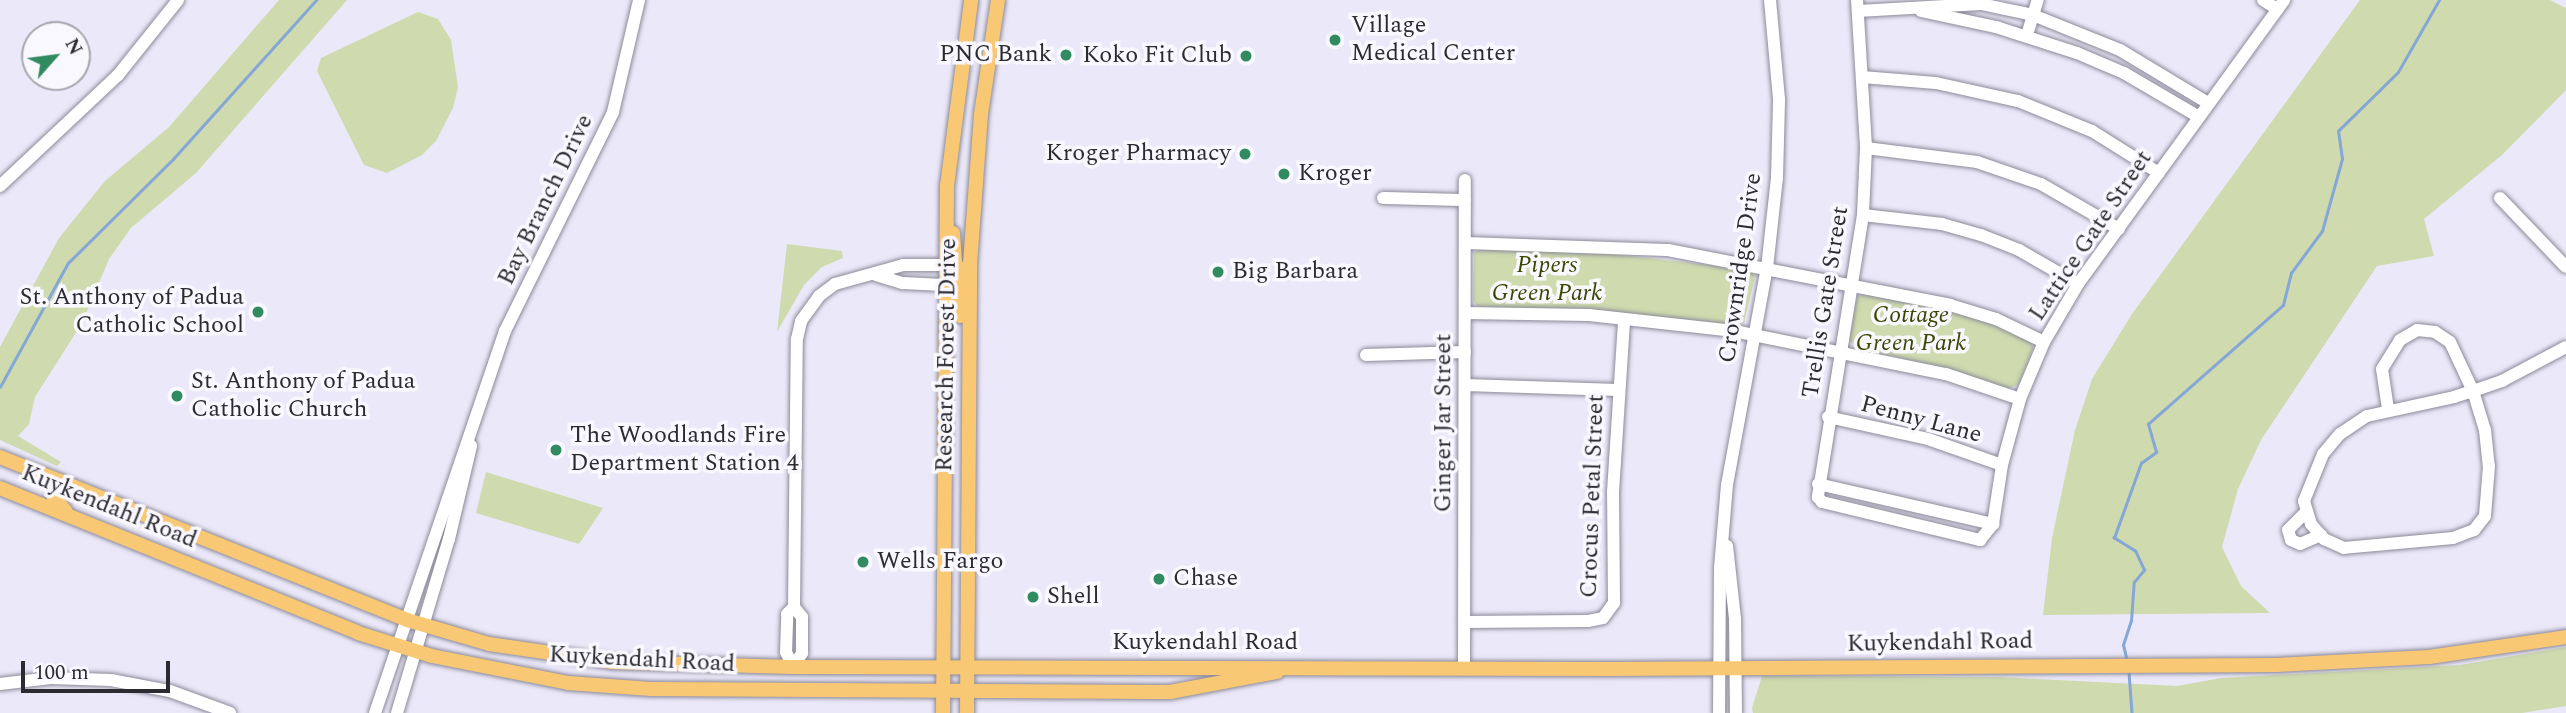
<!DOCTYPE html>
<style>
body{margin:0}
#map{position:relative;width:2566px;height:713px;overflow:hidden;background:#ebe9f9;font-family:Spectral,serif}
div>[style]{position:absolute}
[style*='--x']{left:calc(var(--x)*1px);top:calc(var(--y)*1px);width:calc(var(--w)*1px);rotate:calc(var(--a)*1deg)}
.green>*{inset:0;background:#cfdaae}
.stream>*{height:2.5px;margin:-1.25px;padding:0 1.25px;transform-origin:1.25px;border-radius:1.25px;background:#84a7d7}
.roads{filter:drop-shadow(0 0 2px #8c8a99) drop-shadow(0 0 2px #8c8a99)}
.minor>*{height:12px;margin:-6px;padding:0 6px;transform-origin:6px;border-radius:6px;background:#fff}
.major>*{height:14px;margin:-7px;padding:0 7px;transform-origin:7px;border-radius:7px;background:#f9c875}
.dots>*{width:19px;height:19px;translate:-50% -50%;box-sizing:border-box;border:4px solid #f9f8fe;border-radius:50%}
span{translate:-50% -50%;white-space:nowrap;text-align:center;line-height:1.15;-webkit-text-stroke:7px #f9f8fe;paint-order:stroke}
.poi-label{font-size:24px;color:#2c2b31}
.left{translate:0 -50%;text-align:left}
.right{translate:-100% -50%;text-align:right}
.street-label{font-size:24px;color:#2c2b31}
.park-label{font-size:24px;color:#3b4600;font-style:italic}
.north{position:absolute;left:21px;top:21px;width:70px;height:70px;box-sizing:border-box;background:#f9f8fe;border:2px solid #a7a6ac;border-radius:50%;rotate:62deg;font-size:19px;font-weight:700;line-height:28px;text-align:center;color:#2c2b31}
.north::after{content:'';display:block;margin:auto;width:24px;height:32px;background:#318b61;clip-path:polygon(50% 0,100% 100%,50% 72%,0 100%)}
.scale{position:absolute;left:21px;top:661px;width:149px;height:32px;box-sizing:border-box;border:4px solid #2c2b31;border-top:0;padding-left:9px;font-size:21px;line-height:24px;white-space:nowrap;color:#2c2b31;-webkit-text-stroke:5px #f9f8fe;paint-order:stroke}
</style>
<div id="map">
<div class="green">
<div style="clip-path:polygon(279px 0,347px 0,196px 173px,131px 228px,109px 259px,82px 323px,35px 397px,29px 424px,18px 436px,61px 462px,57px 466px,0 440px,0 347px,59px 238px,105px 181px,169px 127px)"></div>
<div style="clip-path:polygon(2360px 0,2550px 0,2566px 8px,2566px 90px,2502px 155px,2424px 219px,2434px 256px,2377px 266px,2261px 440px,2238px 489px,2222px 547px,2241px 586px,2270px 613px,2043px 615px,2052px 538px,2075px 430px,2092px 379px,2132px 314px)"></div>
<div style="clip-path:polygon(418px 12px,438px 19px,451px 40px,458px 87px,453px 108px,436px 141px,422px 155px,387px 173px,364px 165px,317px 71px,321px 58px)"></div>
<div style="clip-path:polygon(787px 244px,842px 251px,843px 258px,822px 267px,804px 285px,777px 332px)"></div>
<div style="clip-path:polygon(1481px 248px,1596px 252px,1752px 270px,1755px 277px,1744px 323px,1737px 326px,1598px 310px,1479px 308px,1473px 301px,1474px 253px)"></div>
<div style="clip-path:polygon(1870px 291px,2007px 327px,2031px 341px,2033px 349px,2019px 384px,2008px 389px,1944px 368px,1856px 348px,1849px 339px,1857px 297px)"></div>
<div style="clip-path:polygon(486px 472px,603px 508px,579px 544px,476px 513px)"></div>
<div style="clip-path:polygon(2566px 647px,2566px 706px,2522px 713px,1753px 713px,1752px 708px,1762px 676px,1998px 677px,2177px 686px,2221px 678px,2460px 665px)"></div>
</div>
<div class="stream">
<div style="--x:0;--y:387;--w:141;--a:-61.3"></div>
<div style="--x:68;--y:263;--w:148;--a:-44.7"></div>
<div style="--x:173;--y:159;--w:214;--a:-48"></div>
<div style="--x:2127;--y:662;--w:17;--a:-103"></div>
<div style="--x:2123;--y:645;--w:25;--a:-72"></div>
<div style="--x:2131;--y:621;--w:39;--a:-86"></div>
<div style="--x:2134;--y:582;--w:16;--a:-50"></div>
<div style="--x:2144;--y:570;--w:21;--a:-115"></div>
<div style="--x:2135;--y:551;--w:25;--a:-148"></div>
<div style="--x:2114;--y:538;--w:80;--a:-70.2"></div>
<div style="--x:2141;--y:463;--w:19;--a:-36"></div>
<div style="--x:2156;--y:452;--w:29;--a:-106"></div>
<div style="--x:2148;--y:424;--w:180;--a:-41.4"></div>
<div style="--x:2283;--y:305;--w:33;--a:-76"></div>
<div style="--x:2291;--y:273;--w:52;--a:-53.6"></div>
<div style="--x:2322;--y:231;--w:75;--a:-74.5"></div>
<div style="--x:2342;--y:159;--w:28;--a:-98"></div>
<div style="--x:2338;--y:131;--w:84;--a:-44.5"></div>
<div style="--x:2398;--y:72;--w:83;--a:-60.3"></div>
<div style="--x:2129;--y:672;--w:41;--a:85.8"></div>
</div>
<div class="roads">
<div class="minor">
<div style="--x:1857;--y:0;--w:148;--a:86.5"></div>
<div style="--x:1866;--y:148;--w:67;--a:92.6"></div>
<div style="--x:1863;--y:215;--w:286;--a:99.1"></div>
<div style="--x:1818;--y:497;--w:6;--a:51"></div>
<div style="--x:1822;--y:502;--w:163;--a:13.5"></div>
<div style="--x:1980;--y:540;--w:21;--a:-51"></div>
<div style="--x:1993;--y:524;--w:60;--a:-81.3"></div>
<div style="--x:2002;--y:465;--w:68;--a:-74.7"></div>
<div style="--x:2020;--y:399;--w:62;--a:-67.2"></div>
<div style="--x:2044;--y:342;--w:67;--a:-59.6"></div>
<div style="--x:2078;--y:284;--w:351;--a:-54"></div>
<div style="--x:2263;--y:0;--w:17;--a:33"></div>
<div style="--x:1858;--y:11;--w:123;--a:-3.3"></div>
<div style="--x:1981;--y:4;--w:53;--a:11.9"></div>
<div style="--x:2033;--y:15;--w:94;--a:21.9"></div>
<div style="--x:2120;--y:50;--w:103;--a:31.1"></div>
<div style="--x:1921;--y:11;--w:77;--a:12"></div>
<div style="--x:1996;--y:27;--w:85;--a:17.8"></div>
<div style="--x:2077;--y:53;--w:51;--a:23.1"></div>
<div style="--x:2124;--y:73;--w:87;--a:30.4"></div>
<div style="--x:2027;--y:35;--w:37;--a:-73"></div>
<div style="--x:1862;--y:77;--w:74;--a:4.6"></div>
<div style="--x:1936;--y:83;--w:84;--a:12.4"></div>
<div style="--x:2018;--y:101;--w:80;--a:22.1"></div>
<div style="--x:2092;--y:131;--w:79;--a:32.1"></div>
<div style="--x:1866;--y:148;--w:112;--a:7.2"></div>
<div style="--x:1977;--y:162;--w:68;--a:19"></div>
<div style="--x:2041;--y:184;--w:90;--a:30"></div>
<div style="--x:0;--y:186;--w:162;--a:-43.2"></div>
<div style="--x:118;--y:75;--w:96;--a:-51.3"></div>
<div style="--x:1383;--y:198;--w:82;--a:1.4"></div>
<div style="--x:2500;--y:198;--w:95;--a:46.3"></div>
<div style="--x:1863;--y:215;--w:80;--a:6.5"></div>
<div style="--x:1942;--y:224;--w:41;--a:15.8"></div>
<div style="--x:1981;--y:235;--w:41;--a:21.5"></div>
<div style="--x:2019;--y:250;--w:68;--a:30"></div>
<div style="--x:1465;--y:243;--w:203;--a:2"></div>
<div style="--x:1668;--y:250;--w:287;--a:11"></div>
<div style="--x:1950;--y:305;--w:48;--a:16.9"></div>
<div style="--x:1996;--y:319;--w:53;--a:25.6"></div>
<div style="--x:876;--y:275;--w:28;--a:17"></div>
<div style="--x:903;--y:283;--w:40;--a:2.9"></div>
<div style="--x:1465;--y:313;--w:124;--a:0.9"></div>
<div style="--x:1589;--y:315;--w:146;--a:6.3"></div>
<div style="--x:1734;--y:331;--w:216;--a:11.5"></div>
<div style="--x:1946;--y:374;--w:78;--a:18.7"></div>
<div style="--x:1366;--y:355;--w:99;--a:-1.7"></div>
<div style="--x:1465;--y:385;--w:153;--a:1.9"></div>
<div style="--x:2388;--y:409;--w:40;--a:-98.5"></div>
<div style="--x:2382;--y:369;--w:34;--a:-58"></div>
<div style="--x:2400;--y:340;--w:20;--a:-30"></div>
<div style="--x:2417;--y:330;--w:18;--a:6"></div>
<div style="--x:2435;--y:332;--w:18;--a:34"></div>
<div style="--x:2450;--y:342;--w:54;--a:64.9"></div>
<div style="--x:2473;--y:391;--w:41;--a:72.9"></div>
<div style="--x:2485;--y:430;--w:36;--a:84"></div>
<div style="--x:2489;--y:466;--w:50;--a:94.6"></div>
<div style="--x:2485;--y:516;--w:18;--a:128"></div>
<div style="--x:2474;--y:530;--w:22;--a:159"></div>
<div style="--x:2453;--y:538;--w:109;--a:174.8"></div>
<div style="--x:2344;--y:548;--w:22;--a:-156"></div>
<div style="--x:2324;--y:539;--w:20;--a:-131"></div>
<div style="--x:2311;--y:524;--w:24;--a:-107"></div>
<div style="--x:2304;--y:501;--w:51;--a:-68"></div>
<div style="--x:2323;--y:454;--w:26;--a:-50"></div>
<div style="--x:2340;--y:434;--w:32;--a:-34"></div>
<div style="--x:2367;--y:416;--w:89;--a:-12.3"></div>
<div style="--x:2454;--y:397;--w:20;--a:-18"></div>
<div style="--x:2473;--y:391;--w:31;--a:-19"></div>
<div style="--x:2502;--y:381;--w:72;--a:-28"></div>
<div style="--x:1828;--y:417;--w:102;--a:12.4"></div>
<div style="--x:1928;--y:439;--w:78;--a:19.4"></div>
<div style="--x:1818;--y:484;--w:180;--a:12.9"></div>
<div style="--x:2306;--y:512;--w:25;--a:135"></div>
<div style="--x:2288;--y:530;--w:10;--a:73"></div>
<div style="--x:2291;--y:540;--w:10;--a:24"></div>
<div style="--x:2300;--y:544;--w:23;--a:-23"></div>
<div style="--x:1727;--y:546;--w:72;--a:83.7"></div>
<div style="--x:1735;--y:618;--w:95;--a:89.4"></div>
<div style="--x:1464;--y:622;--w:124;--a:-0.5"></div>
<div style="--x:1588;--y:621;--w:15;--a:-11"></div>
<div style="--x:1603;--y:618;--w:19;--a:-54"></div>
<div style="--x:1614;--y:603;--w:111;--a:-90.5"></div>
<div style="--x:1613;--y:492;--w:172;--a:-86.3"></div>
<div style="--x:1464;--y:666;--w:486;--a:-89.9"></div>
<div style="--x:793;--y:667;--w:17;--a:-57"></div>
<div style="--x:802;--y:653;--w:36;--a:-90"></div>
<div style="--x:802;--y:617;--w:13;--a:-129"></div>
<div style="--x:794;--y:607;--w:268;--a:-89.4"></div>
<div style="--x:797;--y:339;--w:18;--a:-77"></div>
<div style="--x:801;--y:321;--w:31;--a:-54"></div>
<div style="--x:819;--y:296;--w:20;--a:-37"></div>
<div style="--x:835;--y:284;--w:71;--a:-15.6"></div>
<div style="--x:903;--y:265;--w:41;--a:0"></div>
<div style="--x:793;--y:667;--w:17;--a:-115"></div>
<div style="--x:786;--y:652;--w:38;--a:-88"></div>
<div style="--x:787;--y:614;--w:10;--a:-45"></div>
<div style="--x:0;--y:684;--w:51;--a:-6.7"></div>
<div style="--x:51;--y:678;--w:60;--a:1.9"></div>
<div style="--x:111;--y:680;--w:60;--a:10.6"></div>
<div style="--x:170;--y:691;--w:64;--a:20.1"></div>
<div style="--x:375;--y:713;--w:404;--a:-71.2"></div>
<div style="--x:505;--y:331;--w:244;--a:-63.7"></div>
<div style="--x:613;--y:112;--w:115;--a:-76.9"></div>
<div style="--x:397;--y:713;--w:182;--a:-73.4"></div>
<div style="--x:449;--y:539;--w:96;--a:-76.7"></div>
<div style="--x:1719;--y:713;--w:145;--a:-89.6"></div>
<div style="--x:1720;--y:568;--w:83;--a:-85.2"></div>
<div style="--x:1727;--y:485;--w:221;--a:-79.6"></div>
<div style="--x:1767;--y:268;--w:91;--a:-83.7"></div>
<div style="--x:1777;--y:178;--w:79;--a:-88.5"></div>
<div style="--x:1779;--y:99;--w:99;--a:-95.2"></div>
</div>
<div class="major">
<div style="--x:953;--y:233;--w:30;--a:86"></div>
<div style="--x:955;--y:263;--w:27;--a:57"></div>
<div style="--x:951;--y:272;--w:23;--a:67"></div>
<div style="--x:960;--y:293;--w:23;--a:90"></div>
<div style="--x:0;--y:457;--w:438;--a:21.8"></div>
<div style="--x:407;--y:620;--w:85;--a:16.3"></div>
<div style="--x:489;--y:644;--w:124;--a:8.3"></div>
<div style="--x:612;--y:662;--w:181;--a:1.6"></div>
<div style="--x:793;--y:667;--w:816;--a:0.14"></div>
<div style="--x:1609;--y:669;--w:667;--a:-0.34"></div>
<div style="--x:2276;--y:665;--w:153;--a:-3"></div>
<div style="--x:2429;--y:657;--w:138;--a:-8.3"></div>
<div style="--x:60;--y:481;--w:17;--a:111"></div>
<div style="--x:54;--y:497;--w:19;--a:51"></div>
<div style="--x:0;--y:488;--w:386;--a:22"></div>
<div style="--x:358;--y:633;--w:77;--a:17.3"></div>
<div style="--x:432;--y:656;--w:139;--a:11.2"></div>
<div style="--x:568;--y:683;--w:83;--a:4.1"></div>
<div style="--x:651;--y:689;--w:519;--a:0.33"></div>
<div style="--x:1170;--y:692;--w:109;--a:-10.6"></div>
<div style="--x:943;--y:713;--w:527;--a:-89.57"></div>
<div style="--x:947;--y:186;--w:188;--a:-82.6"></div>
<div style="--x:967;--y:713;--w:449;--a:-89.6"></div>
<div style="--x:970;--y:264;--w:150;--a:-85.8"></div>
<div style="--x:981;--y:114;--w:115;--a:-81.5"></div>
</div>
</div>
<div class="dots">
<div style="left:1335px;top:40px;background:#318b61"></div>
<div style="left:1066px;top:55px;background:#318b61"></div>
<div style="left:1246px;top:56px;background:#318b61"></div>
<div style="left:1245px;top:154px;background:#318b61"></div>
<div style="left:1284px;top:174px;background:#318b61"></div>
<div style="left:1218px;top:272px;background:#318b61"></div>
<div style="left:258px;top:312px;background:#318b61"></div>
<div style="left:177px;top:396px;background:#318b61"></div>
<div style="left:556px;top:450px;background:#318b61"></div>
<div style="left:863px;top:562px;background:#318b61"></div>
<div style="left:1159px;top:579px;background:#318b61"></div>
<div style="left:1033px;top:597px;background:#318b61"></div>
</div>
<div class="poi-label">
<span class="left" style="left:1351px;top:40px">Village<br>Medical Center</span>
<span class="right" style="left:1052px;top:55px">PNC Bank</span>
<span class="right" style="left:1232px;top:56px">Koko Fit Club</span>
<span class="right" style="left:1231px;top:154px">Kroger Pharmacy</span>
<span class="left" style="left:1298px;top:174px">Kroger</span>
<span class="left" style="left:1232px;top:272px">Big Barbara</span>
<span class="right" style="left:244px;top:312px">St. Anthony of Padua<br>Catholic School</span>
<span class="left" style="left:191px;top:396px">St. Anthony of Padua<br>Catholic Church</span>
<span class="left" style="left:570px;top:450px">The Woodlands Fire<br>Department Station 4</span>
<span class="left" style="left:877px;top:562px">Wells Fargo</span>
<span class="left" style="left:1173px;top:579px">Chase</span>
<span class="left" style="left:1047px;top:597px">Shell</span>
</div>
<div class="street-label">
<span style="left:546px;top:200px;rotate:-64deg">Bay Branch Drive</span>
<span style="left:2091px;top:236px;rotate:-56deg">Lattice Gate Street</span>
<span style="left:1741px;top:268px;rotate:-82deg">Crownridge Drive</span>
<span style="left:1826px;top:302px;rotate:-81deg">Trellis Gate Street</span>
<span style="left:947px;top:355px;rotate:-89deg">Research Forest Drive</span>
<span style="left:1921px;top:420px;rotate:15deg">Penny Lane</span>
<span style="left:1444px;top:423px;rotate:-90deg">Ginger Jar Street</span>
<span style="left:1593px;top:496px;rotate:-88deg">Crocus Petal Street</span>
<span style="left:109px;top:507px;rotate:22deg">Kuykendahl Road</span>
<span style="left:1205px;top:643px">Kuykendahl Road</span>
<span style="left:1940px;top:643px;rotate:-1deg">Kuykendahl Road</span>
<span style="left:642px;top:660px;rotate:3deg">Kuykendahl Road</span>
</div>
<div class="park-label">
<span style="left:1547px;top:280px">Pipers<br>Green Park</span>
<span style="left:1911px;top:330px">Cottage<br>Green Park</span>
</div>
<div class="north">N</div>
<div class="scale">100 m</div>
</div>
